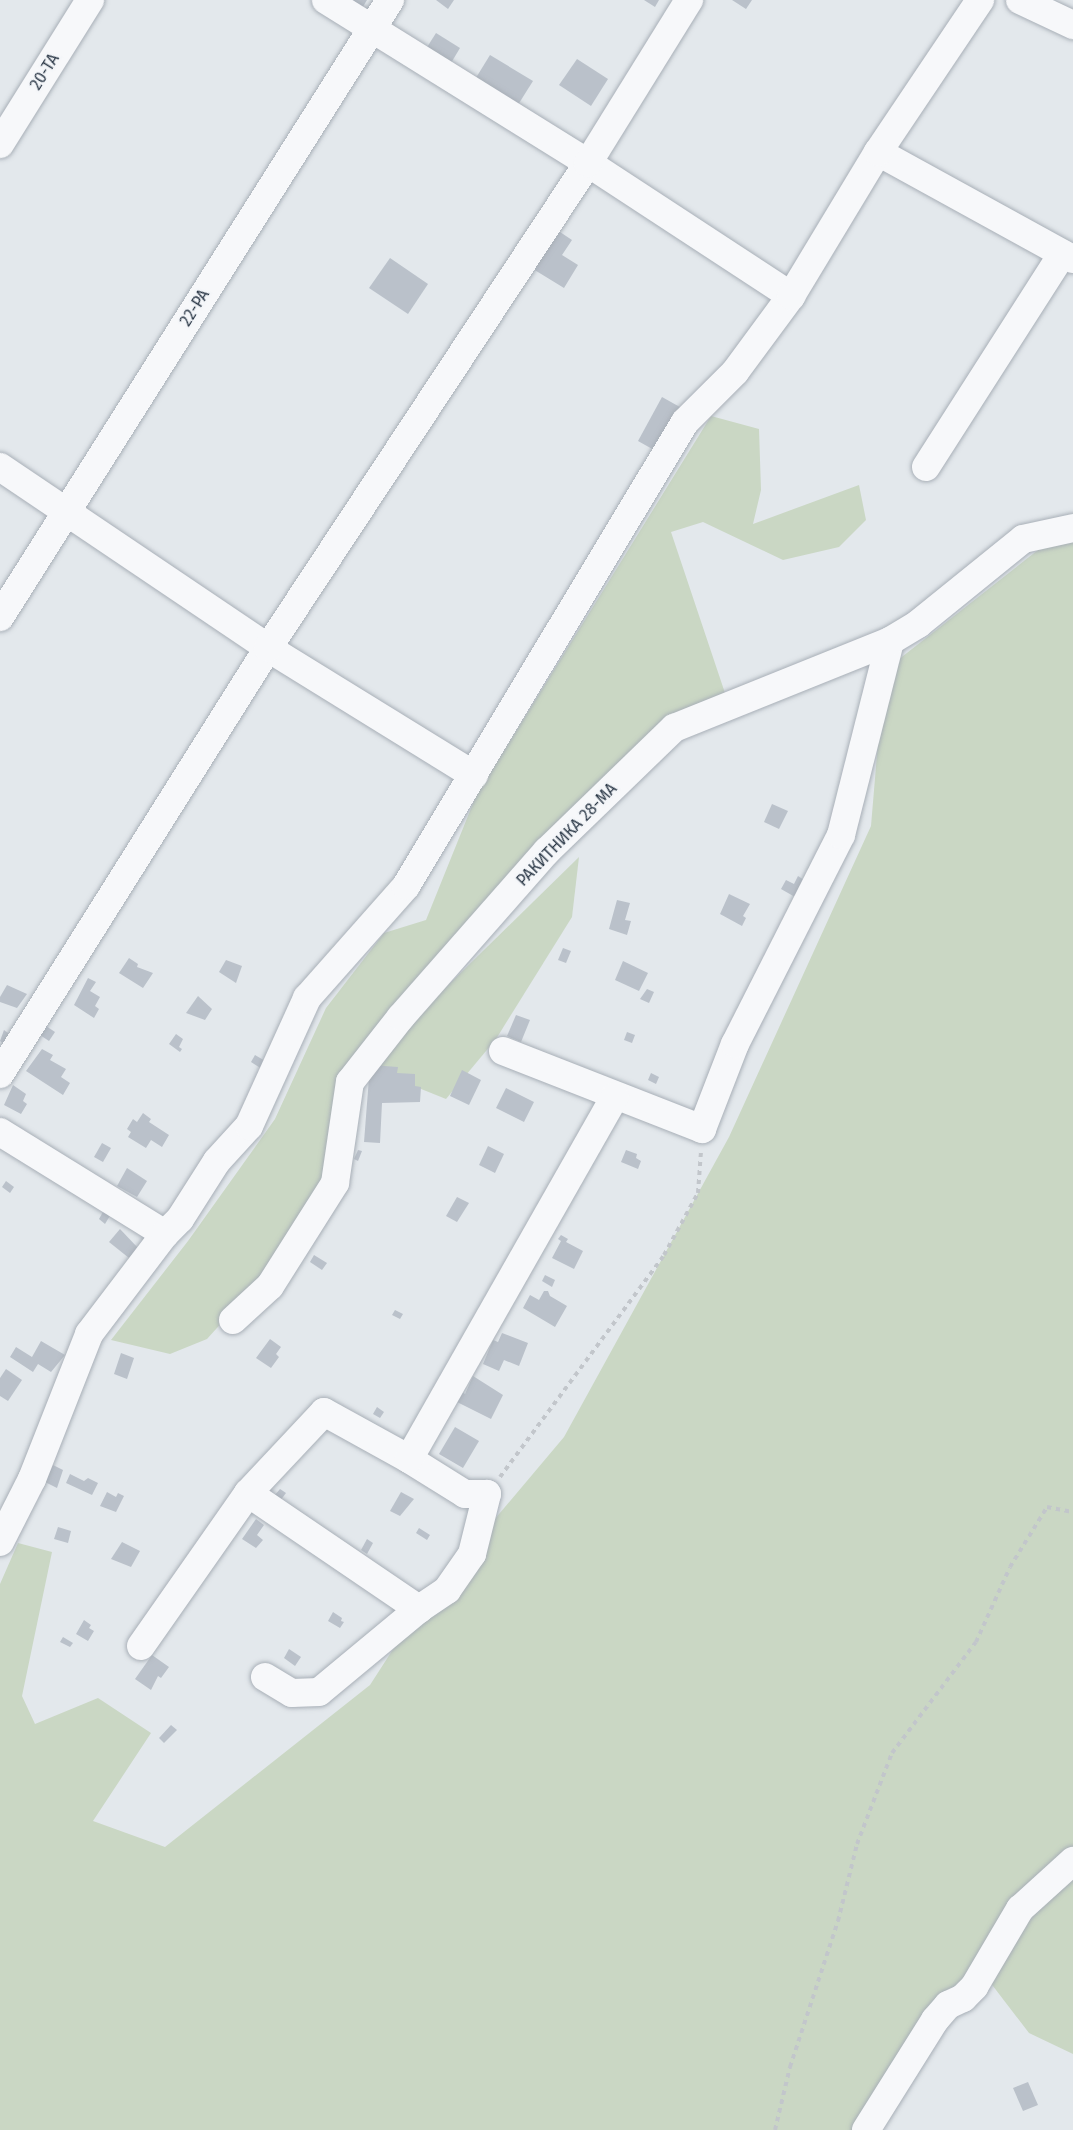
<!DOCTYPE html>
<meta charset="utf-8">
<style>
body{margin:0}
#map{position:relative;width:1073px;height:2130px;overflow:hidden;background:#e3e8ec;font-family:"Fira Sans",sans-serif}
div>[style]{position:absolute}
[style*='--x']{left:calc(var(--x)*1px);top:calc(var(--y)*1px);width:calc(var(--w)*1px);rotate:calc(var(--a)*1deg)}
.green>*{inset:0;background:#cad7c4}
.building>*{inset:0;background:#bac1ca}
.path>*{height:4px;margin-top:-2px;transform-origin:0;background:repeating-linear-gradient(90deg,#c2c6cb 0 4.5px,transparent 0 9px)}
.roads{filter:drop-shadow(0 0 2px #a8afb7) drop-shadow(0 0 2px #a8afb7)}
.minor>*{height:28px;margin:-14px;padding:0 14px;transform-origin:14px;border-radius:14px;background:#f7f8fa}
span{translate:-50% -50%;white-space:nowrap;text-align:center;line-height:1.15;-webkit-text-stroke:4.5px #f4f6f9;paint-order:stroke}
.street-label{font-size:16px;color:#2a3746}
</style>
<div id="map">
<div class="green">
<div style="clip-path:polygon(711px 416px,759px 429px,761px 490px,753px 524px,859px 485px,866px 520px,839px 547px,783px 560px,703px 522px,671px 532px,728px 702px,673px 724px,389px 1011px,322px 1181px,262px 1278px,207px 1339px,170px 1354px,111px 1340px,188px 1241px,275px 1119px,326px 1008px,384px 933px,426px 920px,476px 796px)"></div>
<div style="clip-path:polygon(1073px 540px,1073px 2054px,1029px 2033px,983px 1973px,872px 2130px,0 2130px,0 1584px,18px 1543px,52px 1552px,22px 1696px,35px 1724px,98px 1698px,151px 1733px,93px 1821px,165px 1847px,370px 1685px,419px 1609px,564px 1437px,729px 1137px,871px 826px,884px 671px,1043px 546px)"></div>
<div style="clip-path:polygon(579px 857px,572px 917px,496px 1039px,446px 1099px,374px 1070px,437px 996px)"></div>
</div>
<div class="building">
<div style="clip-path:polygon(335px 0,367px 0,358px 15px)"></div>
<div style="clip-path:polygon(436px 0,454px 0,448px 9px)"></div>
<div style="clip-path:polygon(644px 0,659px 0,655px 7px)"></div>
<div style="clip-path:polygon(732px 0,752px 0,746px 9px)"></div>
<div style="clip-path:polygon(436px 33px,460px 48px,448px 68px,424px 52px)"></div>
<div style="clip-path:polygon(490px 55px,533px 81px,516px 108px,474px 81px)"></div>
<div style="clip-path:polygon(577px 59px,608px 79px,591px 106px,559px 85px)"></div>
<div style="clip-path:polygon(557px 230px,572px 240px,562px 255px,578px 265px,564px 288px,533px 269px)"></div>
<div style="clip-path:polygon(390px 258px,428px 284px,408px 314px,369px 288px)"></div>
<div style="clip-path:polygon(662px 397px,687px 411px,663px 455px,638px 441px)"></div>
<div style="clip-path:polygon(772px 804px,788px 811px,779px 829px,764px 822px)"></div>
<div style="clip-path:polygon(798px 876px,804px 880px,795px 897px,781px 889px,786px 880px,794px 884px)"></div>
<div style="clip-path:polygon(729px 894px,750px 904px,743px 916px,746px 918px,742px 926px,720px 914px)"></div>
<div style="clip-path:polygon(617px 900px,630px 903px,625px 920px,631px 921px,627px 935px,609px 929px)"></div>
<div style="clip-path:polygon(563px 948px,571px 951px,566px 963px,558px 960px)"></div>
<div style="clip-path:polygon(129px 958px,138px 964px,137px 967px,153px 973px,143px 988px,119px 973px)"></div>
<div style="clip-path:polygon(226px 960px,242px 966px,236px 983px,219px 972px)"></div>
<div style="clip-path:polygon(623px 961px,648px 973px,639px 991px,615px 980px)"></div>
<div style="clip-path:polygon(88px 978px,96px 982px,90px 991px,100px 997px,95px 1006px,99px 1009px,94px 1018px,74px 1005px)"></div>
<div style="clip-path:polygon(7px 985px,27px 994px,17px 1008px,0 1002px,0 997px)"></div>
<div style="clip-path:polygon(647px 989px,654px 992px,649px 1003px,640px 999px)"></div>
<div style="clip-path:polygon(198px 996px,212px 1009px,205px 1020px,186px 1013px)"></div>
<div style="clip-path:polygon(516px 1015px,530px 1020px,521px 1042px,507px 1036px)"></div>
<div style="clip-path:polygon(46px 1026px,55px 1032px,49px 1041px,40px 1035px)"></div>
<div style="clip-path:polygon(4px 1030px,12px 1036px,5px 1045px,0 1041px)"></div>
<div style="clip-path:polygon(627px 1032px,635px 1035px,632px 1043px,624px 1040px)"></div>
<div style="clip-path:polygon(176px 1034px,183px 1039px,179px 1047px,182px 1049px,180px 1052px,169px 1044px)"></div>
<div style="clip-path:polygon(42px 1049px,53px 1055px,50px 1060px,66px 1069px,61px 1077px,70px 1083px,63px 1095px,26px 1071px)"></div>
<div style="clip-path:polygon(255px 1055px,272px 1065px,267px 1072px,251px 1062px)"></div>
<div style="clip-path:polygon(370px 1065px,398px 1067px,397px 1073px,415px 1074px,415px 1086px,421px 1087px,420px 1102px,382px 1103px,380px 1143px,364px 1142px)"></div>
<div style="clip-path:polygon(462px 1070px,481px 1080px,469px 1105px,450px 1096px)"></div>
<div style="clip-path:polygon(651px 1073px,659px 1077px,656px 1084px,648px 1080px)"></div>
<div style="clip-path:polygon(13px 1085px,26px 1094px,23px 1101px,27px 1104px,21px 1114px,4px 1105px)"></div>
<div style="clip-path:polygon(506px 1088px,534px 1102px,524px 1122px,496px 1108px)"></div>
<div style="clip-path:polygon(143px 1113px,151px 1119px,149px 1122px,169px 1135px,162px 1147px,151px 1140px,146px 1148px,128px 1137px,131px 1132px,127px 1129px,133px 1119px,137px 1122px)"></div>
<div style="clip-path:polygon(102px 1143px,111px 1148px,103px 1162px,94px 1157px)"></div>
<div style="clip-path:polygon(488px 1146px,504px 1154px,495px 1173px,479px 1165px)"></div>
<div style="clip-path:polygon(358px 1150px,362px 1151px,358px 1161px,354px 1159px)"></div>
<div style="clip-path:polygon(626px 1150px,637px 1154px,636px 1158px,641px 1161px,638px 1169px,621px 1162px)"></div>
<div style="clip-path:polygon(127px 1168px,147px 1181px,137px 1197px,117px 1186px)"></div>
<div style="clip-path:polygon(6px 1181px,14px 1187px,10px 1193px,2px 1187px)"></div>
<div style="clip-path:polygon(457px 1197px,469px 1203px,457px 1222px,446px 1216px)"></div>
<div style="clip-path:polygon(104px 1210px,111px 1214px,105px 1224px,99px 1219px)"></div>
<div style="clip-path:polygon(120px 1229px,138px 1248px,129px 1258px,109px 1242px)"></div>
<div style="clip-path:polygon(561px 1235px,568px 1239px,566px 1242px,583px 1251px,574px 1269px,552px 1258px,561px 1241px,558px 1239px)"></div>
<div style="clip-path:polygon(314px 1255px,327px 1263px,322px 1270px,310px 1262px)"></div>
<div style="clip-path:polygon(545px 1275px,555px 1280px,552px 1287px,542px 1281px)"></div>
<div style="clip-path:polygon(544px 1291px,548px 1291px,550px 1296px,567px 1306px,555px 1327px,523px 1308px,530px 1295px,539px 1300px)"></div>
<div style="clip-path:polygon(395px 1310px,403px 1314px,400px 1319px,392px 1315px)"></div>
<div style="clip-path:polygon(502px 1333px,528px 1343px,519px 1366px,504px 1360px,499px 1371px,483px 1364px,493px 1340px,498px 1342px)"></div>
<div style="clip-path:polygon(270px 1339px,281px 1347px,276px 1354px,279px 1357px,271px 1368px,256px 1358px)"></div>
<div style="clip-path:polygon(41px 1341px,65px 1355px,51px 1372px,38px 1364px,33px 1372px,10px 1357px,16px 1347px,32px 1357px)"></div>
<div style="clip-path:polygon(121px 1353px,134px 1358px,127px 1379px,114px 1374px)"></div>
<div style="clip-path:polygon(6px 1369px,22px 1380px,8px 1401px,0 1396px,0 1378px)"></div>
<div style="clip-path:polygon(473px 1376px,503px 1395px,491px 1419px,457px 1402px,462px 1392px,465px 1394px)"></div>
<div style="clip-path:polygon(377px 1407px,384px 1412px,380px 1418px,373px 1414px)"></div>
<div style="clip-path:polygon(455px 1427px,479px 1441px,463px 1468px,439px 1454px)"></div>
<div style="clip-path:polygon(53px 1465px,63px 1470px,57px 1488px,45px 1482px)"></div>
<div style="clip-path:polygon(70px 1474px,84px 1481px,88px 1478px,98px 1483px,92px 1495px,66px 1483px)"></div>
<div style="clip-path:polygon(280px 1489px,286px 1493px,280px 1501px,274px 1496px)"></div>
<div style="clip-path:polygon(107px 1492px,116px 1497px,118px 1493px,124px 1496px,116px 1512px,100px 1506px)"></div>
<div style="clip-path:polygon(401px 1492px,414px 1499px,400px 1516px,390px 1511px)"></div>
<div style="clip-path:polygon(256px 1519px,264px 1525px,257px 1535px,263px 1540px,256px 1548px,242px 1539px)"></div>
<div style="clip-path:polygon(58px 1527px,71px 1531px,68px 1543px,54px 1539px)"></div>
<div style="clip-path:polygon(419px 1528px,430px 1535px,427px 1540px,416px 1533px)"></div>
<div style="clip-path:polygon(367px 1539px,373px 1543px,367px 1554px,361px 1550px)"></div>
<div style="clip-path:polygon(122px 1542px,140px 1551px,131px 1567px,111px 1559px)"></div>
<div style="clip-path:polygon(333px 1612px,342px 1618px,341px 1621px,344px 1622px,340px 1628px,328px 1621px)"></div>
<div style="clip-path:polygon(84px 1620px,91px 1625px,89px 1628px,94px 1631px,88px 1641px,76px 1634px)"></div>
<div style="clip-path:polygon(63px 1637px,73px 1643px,70px 1647px,60px 1642px)"></div>
<div style="clip-path:polygon(289px 1649px,301px 1657px,295px 1666px,284px 1658px)"></div>
<div style="clip-path:polygon(152px 1655px,169px 1667px,161px 1678px,158px 1676px,151px 1690px,135px 1679px)"></div>
<div style="clip-path:polygon(171px 1725px,177px 1730px,164px 1743px,159px 1738px)"></div>
<div style="clip-path:polygon(1028px 2082px,1038px 2105px,1023px 2111px,1013px 2088px)"></div>
</div>
<div class="path">
<div style="--x:500;--y:1477;--w:276;--a:-53.5"></div>
<div style="--x:664;--y:1255;--w:71;--a:-61.3"></div>
<div style="--x:698;--y:1193;--w:42;--a:-85.9"></div>
<div style="--x:775;--y:2130;--w:65;--a:-76.6"></div>
<div style="--x:790;--y:2067;--w:154;--a:-71.8"></div>
<div style="--x:838;--y:1921;--w:79;--a:-76.1"></div>
<div style="--x:857;--y:1844;--w:97;--a:-69"></div>
<div style="--x:892;--y:1753;--w:139;--a:-52.9"></div>
<div style="--x:976;--y:1642;--w:82;--a:-65.6"></div>
<div style="--x:1010;--y:1567;--w:70;--a:-58.3"></div>
<div style="--x:1047;--y:1507;--w:26;--a:11"></div>
</div>
<div class="roads">
<div class="minor">
<div style="--x:326;--y:0;--w:309;--a:31.9"></div>
<div style="--x:588;--y:163;--w:243;--a:33.2"></div>
<div style="--x:1020;--y:0;--w:59;--a:25.3"></div>
<div style="--x:0;--y:144;--w:170;--a:-58"></div>
<div style="--x:878;--y:152;--w:222;--a:28.8"></div>
<div style="--x:0;--y:467;--w:323;--a:34"></div>
<div style="--x:268;--y:648;--w:242;--a:31.7"></div>
<div style="--x:926;--y:467;--w:253;--a:-57.4"></div>
<div style="--x:0;--y:617;--w:730;--a:-57.7"></div>
<div style="--x:503;--y:1051;--w:214;--a:21.4"></div>
<div style="--x:702;--y:1129;--w:91;--a:-68.8"></div>
<div style="--x:735;--y:1044;--w:234;--a:-63.1"></div>
<div style="--x:841;--y:835;--w:200;--a:-75.8"></div>
<div style="--x:0;--y:1074;--w:503;--a:-57.83"></div>
<div style="--x:268;--y:648;--w:581;--a:-56.58"></div>
<div style="--x:588;--y:163;--w:192;--a:-58.2"></div>
<div style="--x:0;--y:1132;--w:194;--a:31.7"></div>
<div style="--x:233;--y:1320;--w:50;--a:-42.6"></div>
<div style="--x:270;--y:1286;--w:122;--a:-57.7"></div>
<div style="--x:335;--y:1183;--w:102;--a:-81.6"></div>
<div style="--x:350;--y:1082;--w:83;--a:-51.9"></div>
<div style="--x:401;--y:1017;--w:221;--a:-48.7"></div>
<div style="--x:547;--y:851;--w:177;--a:-44.1"></div>
<div style="--x:674;--y:728;--w:233;--a:-21.9"></div>
<div style="--x:890;--y:641;--w:33;--a:-31"></div>
<div style="--x:918;--y:624;--w:135;--a:-39"></div>
<div style="--x:1023;--y:539;--w:51;--a:-12.4"></div>
<div style="--x:248;--y:1493;--w:207;--a:34.2"></div>
<div style="--x:419;--y:1609;--w:34;--a:-34"></div>
<div style="--x:447;--y:1590;--w:44;--a:-55.2"></div>
<div style="--x:472;--y:1554;--w:62;--a:-76"></div>
<div style="--x:487;--y:1494;--w:22;--a:180"></div>
<div style="--x:465;--y:1494;--w:66;--a:-148"></div>
<div style="--x:0;--y:1542;--w:71;--a:-63.1"></div>
<div style="--x:32;--y:1479;--w:156;--a:-68.5"></div>
<div style="--x:89;--y:1334;--w:126;--a:-52.8"></div>
<div style="--x:165;--y:1234;--w:21;--a:-45"></div>
<div style="--x:180;--y:1219;--w:69;--a:-57.5"></div>
<div style="--x:217;--y:1161;--w:47;--a:-47.6"></div>
<div style="--x:249;--y:1126;--w:141;--a:-65.6"></div>
<div style="--x:307;--y:998;--w:149;--a:-48.5"></div>
<div style="--x:406;--y:886;--w:541;--a:-58.98"></div>
<div style="--x:685;--y:422;--w:71;--a:-45"></div>
<div style="--x:735;--y:372;--w:94;--a:-53.6"></div>
<div style="--x:791;--y:296;--w:168;--a:-58.9"></div>
<div style="--x:878;--y:152;--w:183;--a:-56.1"></div>
<div style="--x:141;--y:1646;--w:187;--a:-55"></div>
<div style="--x:248;--y:1493;--w:111;--a:-46.8"></div>
<div style="--x:324;--y:1412;--w:97;--a:28.9"></div>
<div style="--x:409;--y:1459;--w:417;--a:-60.4"></div>
<div style="--x:265;--y:1677;--w:31;--a:31"></div>
<div style="--x:292;--y:1693;--w:27;--a:-2"></div>
<div style="--x:319;--y:1692;--w:130;--a:-39.7"></div>
<div style="--x:866;--y:2130;--w:130;--a:-57.9"></div>
<div style="--x:935;--y:2020;--w:20;--a:-49"></div>
<div style="--x:948;--y:2005;--w:17;--a:-25"></div>
<div style="--x:963;--y:1998;--w:16;--a:-45"></div>
<div style="--x:974;--y:1987;--w:91;--a:-59.5"></div>
<div style="--x:1020;--y:1909;--w:72;--a:-42.2"></div>
</div>
</div>
<div class="street-label">
<span style="left:45px;top:72px;rotate:-58deg">20-ТА</span>
<span style="left:195px;top:308px;rotate:-58deg">22-РА</span>
<span style="left:567px;top:835px;rotate:-46deg">РАКИТНИКА 28-МА</span>
</div>
</div>
